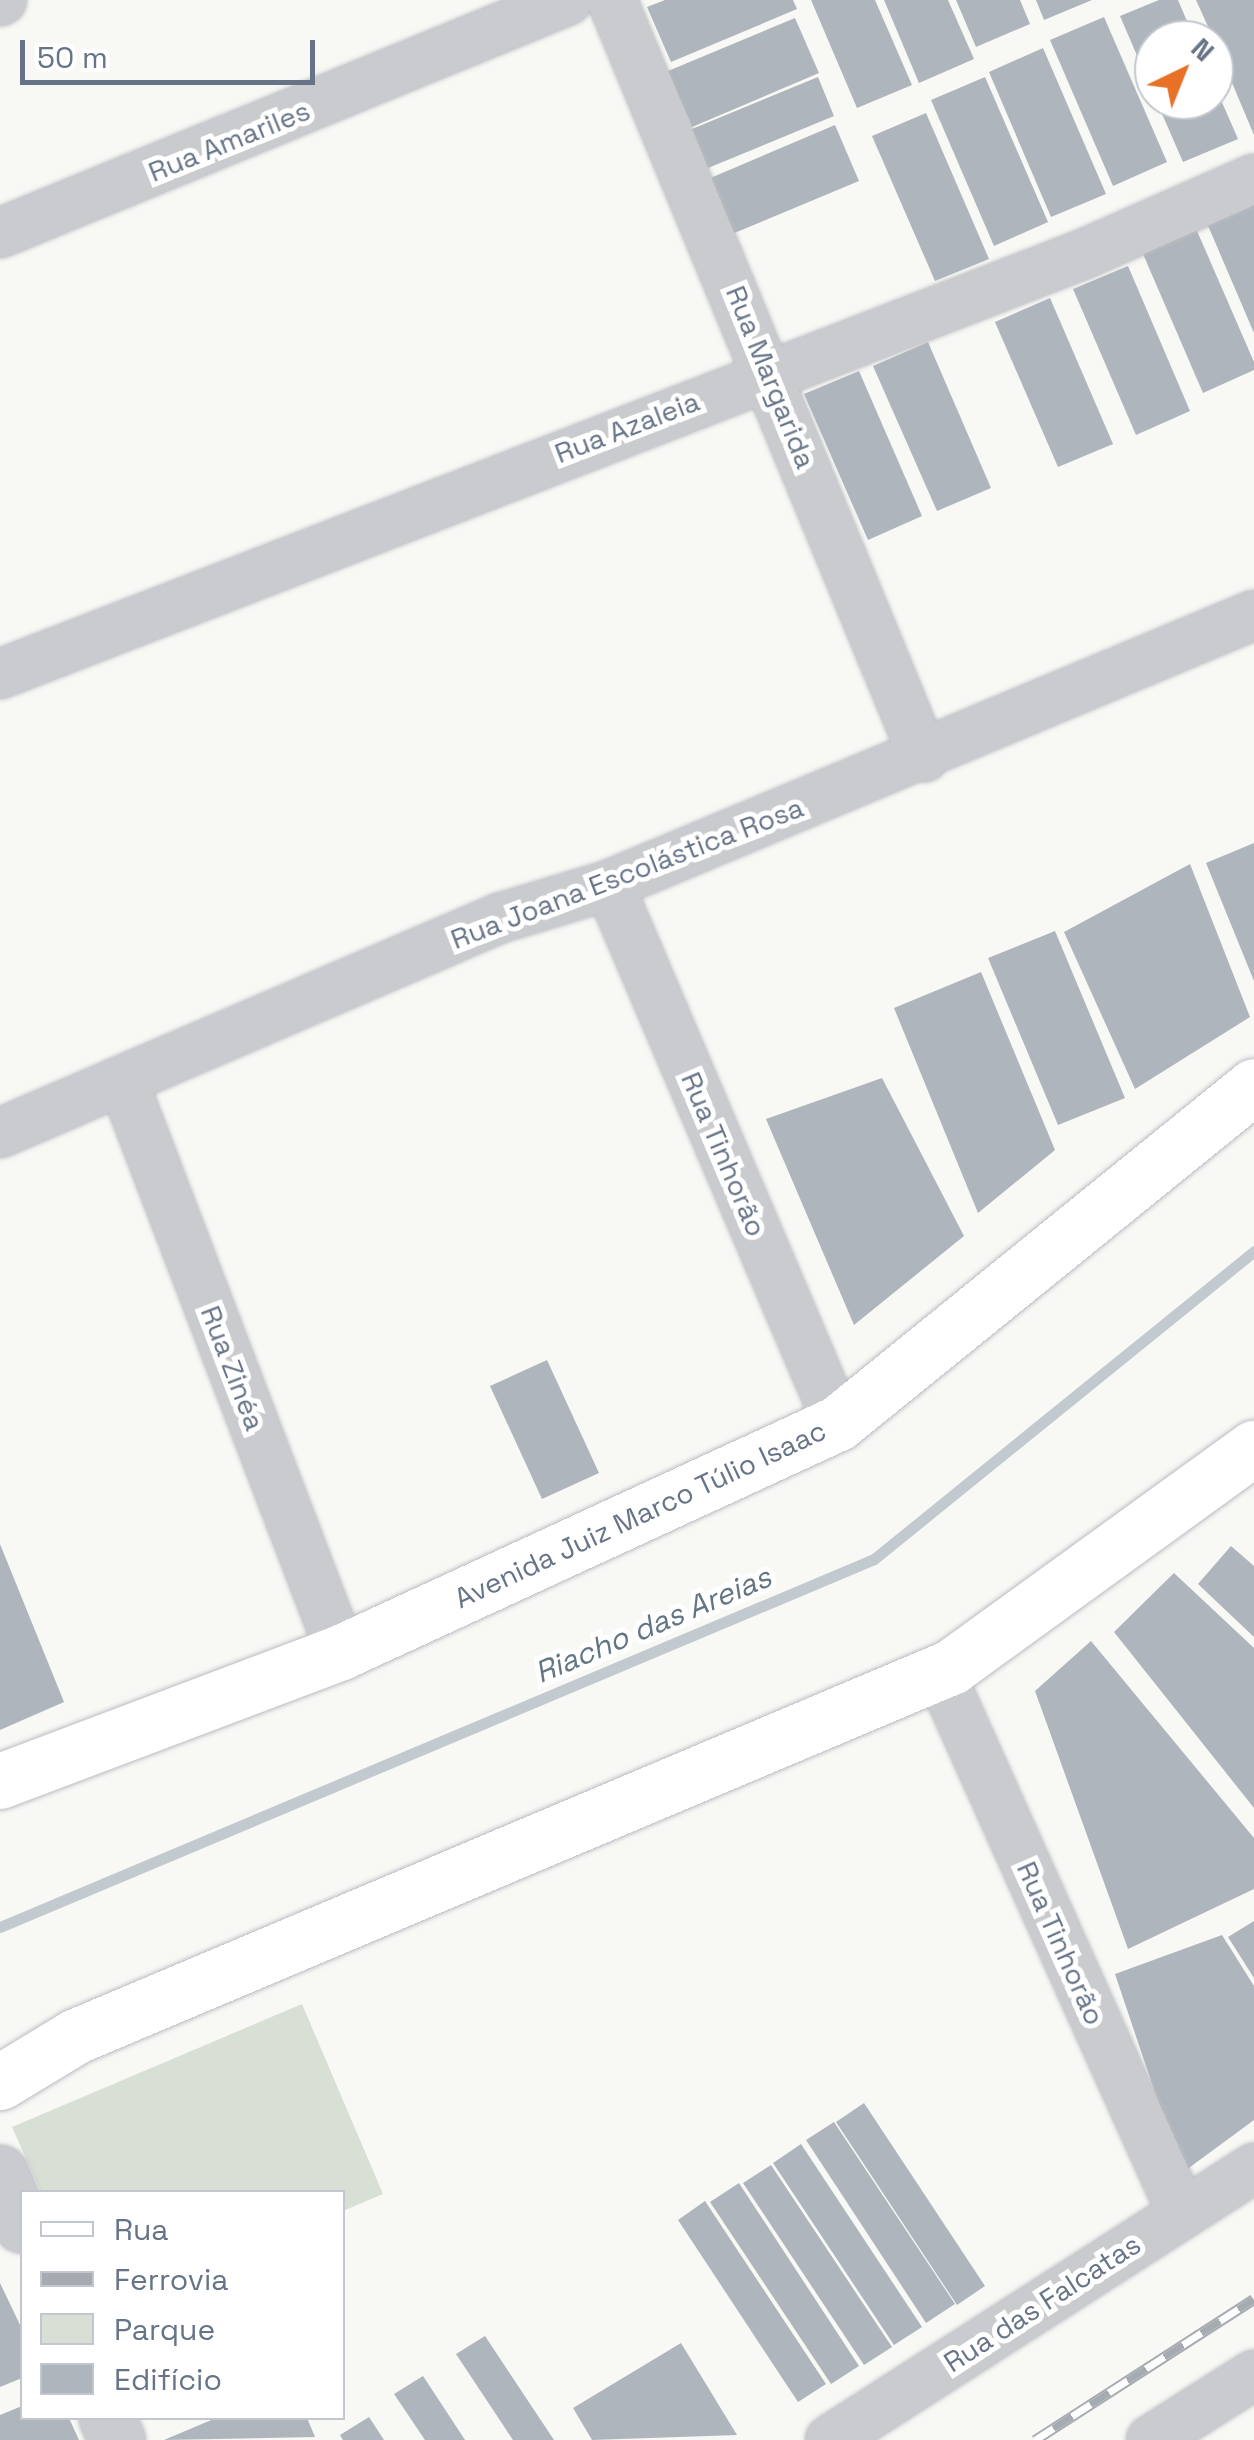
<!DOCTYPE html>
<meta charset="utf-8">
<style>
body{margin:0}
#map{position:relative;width:1254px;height:2440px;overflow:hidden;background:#f8f8f5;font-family:"Space Grotesk",sans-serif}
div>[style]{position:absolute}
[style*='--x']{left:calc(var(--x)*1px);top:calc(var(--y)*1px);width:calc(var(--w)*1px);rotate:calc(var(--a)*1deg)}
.green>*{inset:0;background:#d8e0d6}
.stream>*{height:11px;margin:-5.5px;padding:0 5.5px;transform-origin:5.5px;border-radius:5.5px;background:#c2cad0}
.building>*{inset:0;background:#afb5bc}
.roads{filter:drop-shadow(0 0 2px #b9bcc1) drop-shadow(0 0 2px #b9bcc1)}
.minor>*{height:48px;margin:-24px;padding:0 24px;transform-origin:24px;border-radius:24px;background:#c9cbcf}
.tertiary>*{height:55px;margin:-27.5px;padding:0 27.5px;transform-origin:27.5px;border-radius:27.5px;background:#c9cbcf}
.primary>*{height:55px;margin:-27.5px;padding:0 27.5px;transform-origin:27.5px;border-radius:27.5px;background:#fff}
.rail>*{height:11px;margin-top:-5.5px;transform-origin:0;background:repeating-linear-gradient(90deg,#fff 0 22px,#a6abb2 0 44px);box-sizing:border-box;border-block:2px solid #a6abb2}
span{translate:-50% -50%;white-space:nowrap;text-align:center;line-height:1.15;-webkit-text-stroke:10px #fff;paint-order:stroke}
.street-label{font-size:28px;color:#677487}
.water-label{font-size:30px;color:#637583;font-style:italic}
.legend{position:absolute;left:20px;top:2190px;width:325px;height:230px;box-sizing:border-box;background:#fff;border:2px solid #c2c7cf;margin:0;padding:12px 18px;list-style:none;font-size:30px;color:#677487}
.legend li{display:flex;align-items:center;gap:20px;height:50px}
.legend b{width:50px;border:2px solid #c2c7cf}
.north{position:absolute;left:1134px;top:20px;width:100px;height:100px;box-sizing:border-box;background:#fff;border:2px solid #c2c7cf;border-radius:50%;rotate:43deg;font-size:28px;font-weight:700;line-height:40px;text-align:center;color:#677487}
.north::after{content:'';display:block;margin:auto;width:35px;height:45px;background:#e67127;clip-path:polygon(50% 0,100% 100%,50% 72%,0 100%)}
.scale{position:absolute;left:20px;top:40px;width:295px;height:45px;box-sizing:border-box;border:5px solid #677487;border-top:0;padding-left:12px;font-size:30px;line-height:35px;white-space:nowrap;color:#677487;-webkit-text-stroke:8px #fff;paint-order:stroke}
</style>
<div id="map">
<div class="green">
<div style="clip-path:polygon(302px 2004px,383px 2194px,343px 2211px,342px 2192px,41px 2192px,12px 2127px)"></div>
</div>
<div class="stream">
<div style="--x:0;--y:1927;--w:948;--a:-22.83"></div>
<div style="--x:874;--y:1559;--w:489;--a:-39"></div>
</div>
<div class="building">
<div style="clip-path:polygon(665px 0,793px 0,797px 9px,671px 62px,647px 7px)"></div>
<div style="clip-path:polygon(811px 0,875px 0,912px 85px,857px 108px)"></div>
<div style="clip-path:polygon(884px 0,948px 0,974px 59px,919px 83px)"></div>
<div style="clip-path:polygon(956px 0,1020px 0,1030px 24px,976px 47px)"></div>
<div style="clip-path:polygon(1036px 0,1092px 0,1044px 20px)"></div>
<div style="clip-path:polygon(1159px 0,1178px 0,1195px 40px,1154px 40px,1154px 95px,1120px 16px)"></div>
<div style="clip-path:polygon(1196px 0,1254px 0,1254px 135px,1214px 40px)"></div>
<div style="clip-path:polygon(1104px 17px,1167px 162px,1113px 186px,1050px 40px)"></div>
<div style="clip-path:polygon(795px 18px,819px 73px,692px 127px,668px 71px)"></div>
<div style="clip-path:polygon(1043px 48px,1106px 194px,1051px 217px,989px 72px)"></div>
<div style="clip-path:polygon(818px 77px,834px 116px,708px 168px,692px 129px)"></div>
<div style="clip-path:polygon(985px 77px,1048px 222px,994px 246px,931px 100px)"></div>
<div style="clip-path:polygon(1214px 84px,1238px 139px,1183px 162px,1156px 100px,1214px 100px)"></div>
<div style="clip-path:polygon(926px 113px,989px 259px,935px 281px,872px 136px)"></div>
<div style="clip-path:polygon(835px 125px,859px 181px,732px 234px,708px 179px)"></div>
<div style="clip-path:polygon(1254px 200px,1254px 333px,1206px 221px)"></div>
<div style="clip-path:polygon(1194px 224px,1254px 362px,1254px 370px,1203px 393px,1140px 247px)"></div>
<div style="clip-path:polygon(1128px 266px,1190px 411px,1136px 435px,1073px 289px)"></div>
<div style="clip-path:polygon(1050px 298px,1113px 444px,1058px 467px,995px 322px)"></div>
<div style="clip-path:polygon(928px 342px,991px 488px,937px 511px,873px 366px)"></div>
<div style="clip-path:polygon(859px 371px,922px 516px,868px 540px,804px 394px)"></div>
<div style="clip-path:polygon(1254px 843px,1254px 981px,1206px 863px)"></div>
<div style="clip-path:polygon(1190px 864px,1250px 1017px,1135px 1089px,1064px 932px)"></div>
<div style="clip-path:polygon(1055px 931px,1125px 1098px,1058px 1125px,988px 958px)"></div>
<div style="clip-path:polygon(981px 972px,1055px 1150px,978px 1213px,894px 1008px)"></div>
<div style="clip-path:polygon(882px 1078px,964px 1236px,854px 1325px,766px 1119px)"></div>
<div style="clip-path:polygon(547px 1360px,599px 1473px,542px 1499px,490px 1386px)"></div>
<div style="clip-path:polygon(0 1544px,64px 1702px,0 1730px)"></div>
<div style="clip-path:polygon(1231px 1546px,1254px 1566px,1254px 1637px,1198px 1584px)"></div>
<div style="clip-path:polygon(1174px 1573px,1254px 1648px,1254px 1808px,1114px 1632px)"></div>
<div style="clip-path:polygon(1091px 1641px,1254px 1838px,1254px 1889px,1128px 1949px,1035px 1691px)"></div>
<div style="clip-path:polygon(1254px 1921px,1254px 1978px,1228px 1937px)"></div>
<div style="clip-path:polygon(1222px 1935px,1254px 1986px,1254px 2120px,1182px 2173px,1115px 1974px)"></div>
<div style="clip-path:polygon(864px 2103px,985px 2286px,957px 2305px,836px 2122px)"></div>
<div style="clip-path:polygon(834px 2122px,955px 2304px,926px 2323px,806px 2140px)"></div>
<div style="clip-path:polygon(801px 2144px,922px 2327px,894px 2345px,773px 2163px)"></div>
<div style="clip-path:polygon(771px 2165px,892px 2347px,864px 2365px,743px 2183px)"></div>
<div style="clip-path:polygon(739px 2183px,859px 2366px,831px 2384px,710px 2202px)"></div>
<div style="clip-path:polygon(705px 2201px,826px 2384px,798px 2402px,678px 2220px)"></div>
<div style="clip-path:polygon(0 2283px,22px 2329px,22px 2378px,0 2387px)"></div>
<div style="clip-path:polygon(485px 2336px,554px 2440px,513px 2440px,456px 2354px)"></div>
<div style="clip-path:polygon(681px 2343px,737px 2435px,592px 2440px,573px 2408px)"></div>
<div style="clip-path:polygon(423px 2376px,465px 2440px,425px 2440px,394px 2394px)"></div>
<div style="clip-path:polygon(22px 2406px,22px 2418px,69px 2418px,79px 2440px,0 2440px,0 2415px)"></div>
<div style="clip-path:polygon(369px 2417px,384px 2440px,343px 2440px,340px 2435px)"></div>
<div style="clip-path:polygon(216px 2418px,307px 2418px,315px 2437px,164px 2440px)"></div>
</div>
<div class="roads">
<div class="minor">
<div style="--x:612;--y:0;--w:819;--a:67.6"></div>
<div style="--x:0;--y:1;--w:2;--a:-27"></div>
<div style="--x:0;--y:233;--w:614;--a:-22.3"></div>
<div style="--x:0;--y:674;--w:1163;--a:-21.18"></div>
<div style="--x:1084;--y:254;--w:186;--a:-23.8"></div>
<div style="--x:609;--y:885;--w:585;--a:66.94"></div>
<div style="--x:124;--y:1084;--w:608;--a:69.09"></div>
<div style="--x:0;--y:1133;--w:544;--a:-23.27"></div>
<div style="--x:500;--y:918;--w:114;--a:-16.8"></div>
<div style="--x:609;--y:885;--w:699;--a:-22.71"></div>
<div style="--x:940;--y:1673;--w:592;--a:65.86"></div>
<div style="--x:830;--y:2440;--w:504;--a:-32.68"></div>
<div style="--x:1151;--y:2440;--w:122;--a:-32.3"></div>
</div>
<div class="tertiary">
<div style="--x:0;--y:2173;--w:56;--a:67.1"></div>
<div style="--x:107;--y:2418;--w:24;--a:66"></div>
</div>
<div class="primary">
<div style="--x:0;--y:1781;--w:365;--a:-20.7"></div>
<div style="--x:341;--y:1652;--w:547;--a:-24.74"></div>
<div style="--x:838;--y:1423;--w:535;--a:-39.01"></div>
<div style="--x:0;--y:2082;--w:89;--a:-31.2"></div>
<div style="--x:76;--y:2036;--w:950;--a:-22.87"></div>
<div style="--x:951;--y:1667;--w:374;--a:-35.9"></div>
</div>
</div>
<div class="rail">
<div style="--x:1035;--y:2440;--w:260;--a:-32.8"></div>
</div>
<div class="street-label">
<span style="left:229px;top:141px;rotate:-22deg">Rua Amariles</span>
<span style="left:771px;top:377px;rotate:68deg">Rua Margarida</span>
<span style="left:627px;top:427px;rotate:-21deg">Rua Azaleia</span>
<span style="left:627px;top:873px;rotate:-21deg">Rua Joana Escolástica Rosa</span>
<span style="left:724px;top:1154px;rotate:67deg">Rua Tinhorão</span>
<span style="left:233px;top:1368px;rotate:69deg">Rua Zinéa</span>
<span style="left:640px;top:1514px;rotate:-25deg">Avenida Juiz Marco Túlio Isaac</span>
<span style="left:1061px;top:1943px;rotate:66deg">Rua Tinhorão</span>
<span style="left:1042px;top:2303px;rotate:-33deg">Rua das Falcatas</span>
</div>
<div class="water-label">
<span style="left:653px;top:1625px;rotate:-23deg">Riacho das Areias</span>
</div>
<ul class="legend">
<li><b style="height:12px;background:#fff"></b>Rua</li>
<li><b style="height:12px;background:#a6abb2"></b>Ferrovia</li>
<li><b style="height:28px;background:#d8e0d6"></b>Parque</li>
<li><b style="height:28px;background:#afb5bc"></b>Edifício</li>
</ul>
<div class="north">N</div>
<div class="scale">50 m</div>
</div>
